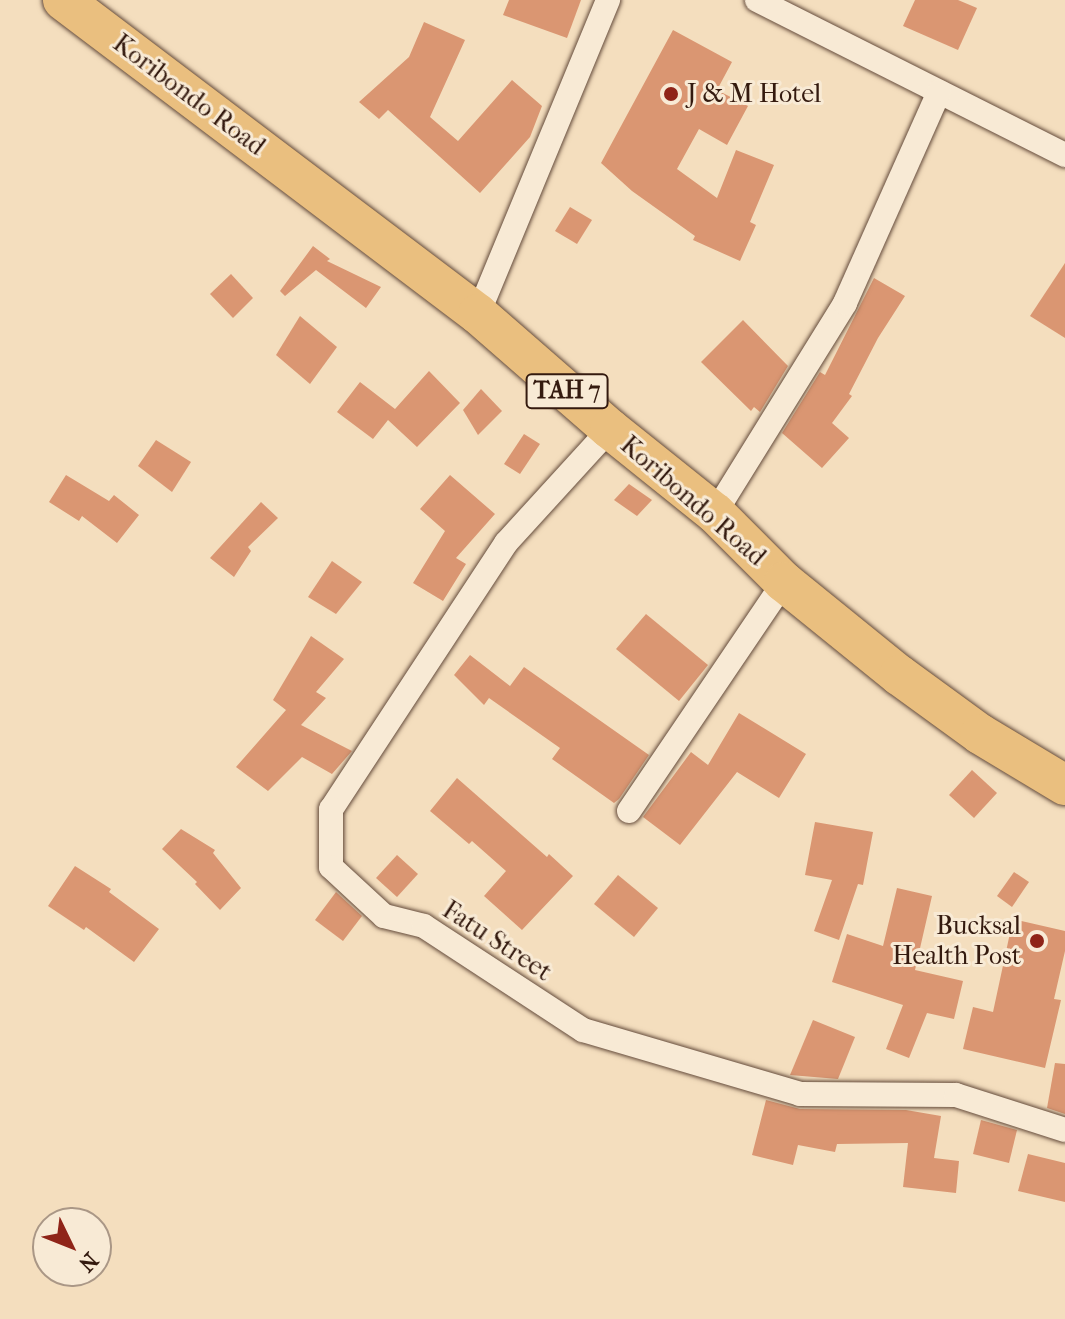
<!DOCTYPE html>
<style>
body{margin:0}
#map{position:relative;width:1065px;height:1319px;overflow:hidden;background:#f4debe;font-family:"IM FELL French Canon",serif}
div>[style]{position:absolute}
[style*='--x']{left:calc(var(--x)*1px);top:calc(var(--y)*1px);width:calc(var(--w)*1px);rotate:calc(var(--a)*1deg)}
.building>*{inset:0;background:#da9672}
.roads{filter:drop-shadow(0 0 2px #644b3b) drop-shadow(0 0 2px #644b3b)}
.minor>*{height:24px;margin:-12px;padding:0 12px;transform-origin:12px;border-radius:12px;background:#f8ead5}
.trunk>*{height:40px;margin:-20px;padding:0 20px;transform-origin:20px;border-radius:20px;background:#eabf7f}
.dots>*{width:22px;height:22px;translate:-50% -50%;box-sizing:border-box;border:4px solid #f8ead5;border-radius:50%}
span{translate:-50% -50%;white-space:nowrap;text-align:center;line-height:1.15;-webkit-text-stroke:6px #f8ead5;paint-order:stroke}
.shield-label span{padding:2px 6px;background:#f8ead5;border:2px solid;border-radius:6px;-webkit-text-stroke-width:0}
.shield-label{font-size:24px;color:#341a0f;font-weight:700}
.poi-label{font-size:26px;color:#341a0f}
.left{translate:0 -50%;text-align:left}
.right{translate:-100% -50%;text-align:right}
.street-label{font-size:26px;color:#341a0f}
.north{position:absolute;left:32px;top:1207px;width:80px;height:80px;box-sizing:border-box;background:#f8ead5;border:2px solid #aa9786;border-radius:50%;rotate:133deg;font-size:22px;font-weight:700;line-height:32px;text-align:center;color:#341a0f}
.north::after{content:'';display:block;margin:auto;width:28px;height:36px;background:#8f2418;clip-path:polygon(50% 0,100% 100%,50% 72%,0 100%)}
</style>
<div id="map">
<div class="building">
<div style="clip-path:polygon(509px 0,581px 0,567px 38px,503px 15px)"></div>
<div style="clip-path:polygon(915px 0,958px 0,977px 8px,958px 50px,903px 26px)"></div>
<div style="clip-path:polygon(424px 22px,465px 40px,430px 117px,458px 141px,512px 80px,542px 106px,530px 137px,480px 193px,388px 110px,379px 119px,359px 102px,409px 57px)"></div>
<div style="clip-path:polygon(673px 30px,732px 62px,717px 90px,748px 106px,727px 145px,699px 129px,677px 169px,717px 198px,736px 150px,774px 165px,750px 222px,756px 225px,740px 261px,693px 240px,695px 236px,632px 191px,601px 163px)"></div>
<div style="clip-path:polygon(570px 207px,592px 220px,577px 244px,555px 231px)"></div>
<div style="clip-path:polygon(313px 246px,330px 259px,327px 261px,381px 287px,366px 308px,316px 270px,285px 296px,280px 291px)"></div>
<div style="clip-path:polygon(1065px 263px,1065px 338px,1030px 316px)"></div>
<div style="clip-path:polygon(231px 274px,253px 298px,233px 318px,210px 294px)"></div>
<div style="clip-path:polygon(874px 278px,905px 296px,878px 338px,849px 394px,852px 396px,832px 423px,849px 438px,822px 468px,782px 433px,820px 372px,825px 375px)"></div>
<div style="clip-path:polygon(300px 316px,337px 347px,310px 384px,276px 355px)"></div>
<div style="clip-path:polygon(743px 320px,788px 366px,760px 412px,754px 407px,751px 411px,701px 362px)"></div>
<div style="clip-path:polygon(429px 371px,460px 403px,417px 447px,388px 420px,373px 439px,337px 412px,360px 382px,395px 409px)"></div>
<div style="clip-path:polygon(481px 389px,502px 411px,478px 435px,463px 410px)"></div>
<div style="clip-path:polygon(524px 434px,540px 444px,520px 474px,504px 464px)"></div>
<div style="clip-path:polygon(156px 440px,191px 462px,172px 492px,138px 466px)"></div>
<div style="clip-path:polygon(66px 475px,109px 501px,114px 495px,139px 515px,117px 543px,82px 516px,79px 521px,49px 502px)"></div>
<div style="clip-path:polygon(450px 475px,495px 514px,456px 558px,466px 564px,443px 601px,413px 583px,445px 531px,420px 509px)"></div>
<div style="clip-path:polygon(629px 484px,652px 500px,637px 516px,614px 500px)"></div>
<div style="clip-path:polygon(261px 502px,278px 518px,248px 547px,251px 551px,234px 577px,210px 558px)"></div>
<div style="clip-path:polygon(332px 561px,362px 582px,336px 614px,308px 597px)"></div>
<div style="clip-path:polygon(646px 614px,708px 665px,679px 701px,616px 649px)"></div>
<div style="clip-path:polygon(311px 636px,344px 659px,316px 692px,326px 698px,301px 725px,352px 751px,332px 774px,302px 757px,268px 791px,236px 767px,286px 710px,273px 700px)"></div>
<div style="clip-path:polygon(470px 655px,510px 686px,524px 667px,649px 755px,619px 799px,614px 803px,552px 759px,560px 748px,489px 698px,484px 705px,454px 675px)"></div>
<div style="clip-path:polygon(739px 713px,806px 754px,779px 798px,737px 772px,680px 845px,643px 817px,691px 752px,708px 765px)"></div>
<div style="clip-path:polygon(972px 770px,997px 793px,974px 818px,949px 795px)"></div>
<div style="clip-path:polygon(457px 778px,547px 857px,549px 854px,573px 876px,522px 930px,484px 896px,506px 871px,472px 841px,469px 844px,430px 811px)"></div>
<div style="clip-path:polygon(815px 822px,873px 832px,863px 885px,858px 884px,839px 940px,814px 931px,832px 880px,805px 875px)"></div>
<div style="clip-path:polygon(181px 829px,215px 850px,213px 853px,241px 888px,220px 910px,195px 884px,197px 882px,162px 849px)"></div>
<div style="clip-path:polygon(397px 855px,418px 874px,397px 897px,376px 878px)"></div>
<div style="clip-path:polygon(75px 866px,111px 889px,109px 892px,159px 929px,134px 962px,86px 927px,84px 930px,48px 906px)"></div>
<div style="clip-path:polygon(1014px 872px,1029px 882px,1012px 907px,997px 896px)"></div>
<div style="clip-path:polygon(618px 875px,658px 908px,634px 937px,594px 904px)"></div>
<div style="clip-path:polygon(897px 888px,932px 896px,915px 970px,963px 981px,954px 1019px,927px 1013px,909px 1058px,886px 1049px,903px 1005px,832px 982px,847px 934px,883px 946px)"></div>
<div style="clip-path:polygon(336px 892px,362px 916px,343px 941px,315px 920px)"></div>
<div style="clip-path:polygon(1013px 919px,1065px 931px,1065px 951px,1054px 999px,1061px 1000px,1045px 1068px,963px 1049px,973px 1007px,993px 1012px)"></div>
<div style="clip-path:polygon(813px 1020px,855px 1037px,838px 1079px,790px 1075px)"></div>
<div style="clip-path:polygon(1055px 1063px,1065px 1064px,1065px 1114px,1047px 1108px)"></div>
<div style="clip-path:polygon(766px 1100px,800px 1109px,906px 1110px,941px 1116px,934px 1158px,959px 1161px,956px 1193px,903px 1187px,908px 1143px,837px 1144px,835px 1152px,798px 1145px,793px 1165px,752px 1155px)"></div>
<div style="clip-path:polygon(981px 1120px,1017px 1130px,1009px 1163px,973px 1154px)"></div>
<div style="clip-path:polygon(1028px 1154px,1065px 1163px,1065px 1202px,1018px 1191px)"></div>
</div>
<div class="roads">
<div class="minor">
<div style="--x:757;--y:0;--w:345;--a:26.7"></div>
<div style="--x:478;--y:314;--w:340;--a:-67.5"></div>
<div style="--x:610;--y:429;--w:154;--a:132.4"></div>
<div style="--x:506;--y:543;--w:318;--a:123.3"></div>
<div style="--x:331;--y:809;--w:58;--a:90"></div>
<div style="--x:331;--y:867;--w:72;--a:42.8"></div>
<div style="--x:384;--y:916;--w:41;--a:14"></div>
<div style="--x:424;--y:926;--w:190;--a:33.2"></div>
<div style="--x:583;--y:1030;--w:226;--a:16.4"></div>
<div style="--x:800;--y:1094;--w:156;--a:0.4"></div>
<div style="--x:956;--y:1095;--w:114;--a:17.8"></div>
<div style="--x:715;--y:513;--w:247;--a:-58.2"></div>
<div style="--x:845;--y:303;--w:231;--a:-66"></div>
<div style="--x:629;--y:811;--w:277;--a:-55.9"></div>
</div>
<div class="trunk">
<div style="--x:63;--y:0;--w:520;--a:37.11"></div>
<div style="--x:478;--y:314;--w:175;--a:41.1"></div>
<div style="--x:610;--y:429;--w:134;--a:38.7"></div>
<div style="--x:715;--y:513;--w:98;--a:45"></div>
<div style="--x:784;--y:582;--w:148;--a:39"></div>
<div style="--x:899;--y:675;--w:100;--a:36.1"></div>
<div style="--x:980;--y:734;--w:99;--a:31"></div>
</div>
</div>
<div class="dots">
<div style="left:671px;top:94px;background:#8f2418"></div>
<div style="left:1037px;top:941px;background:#8f2418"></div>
</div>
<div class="shield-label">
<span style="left:567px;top:391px">TAH 7</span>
</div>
<div class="poi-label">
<span class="left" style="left:687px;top:94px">J &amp; M Hotel</span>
<span class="right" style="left:1021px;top:941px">Bucksal<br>Health Post</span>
</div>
<div class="street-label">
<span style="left:189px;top:95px;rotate:37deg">Koribondo Road</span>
<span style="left:693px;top:501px;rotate:41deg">Koribondo Road</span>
<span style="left:497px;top:941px;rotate:33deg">Fatu Street</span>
</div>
<div class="north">N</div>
</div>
